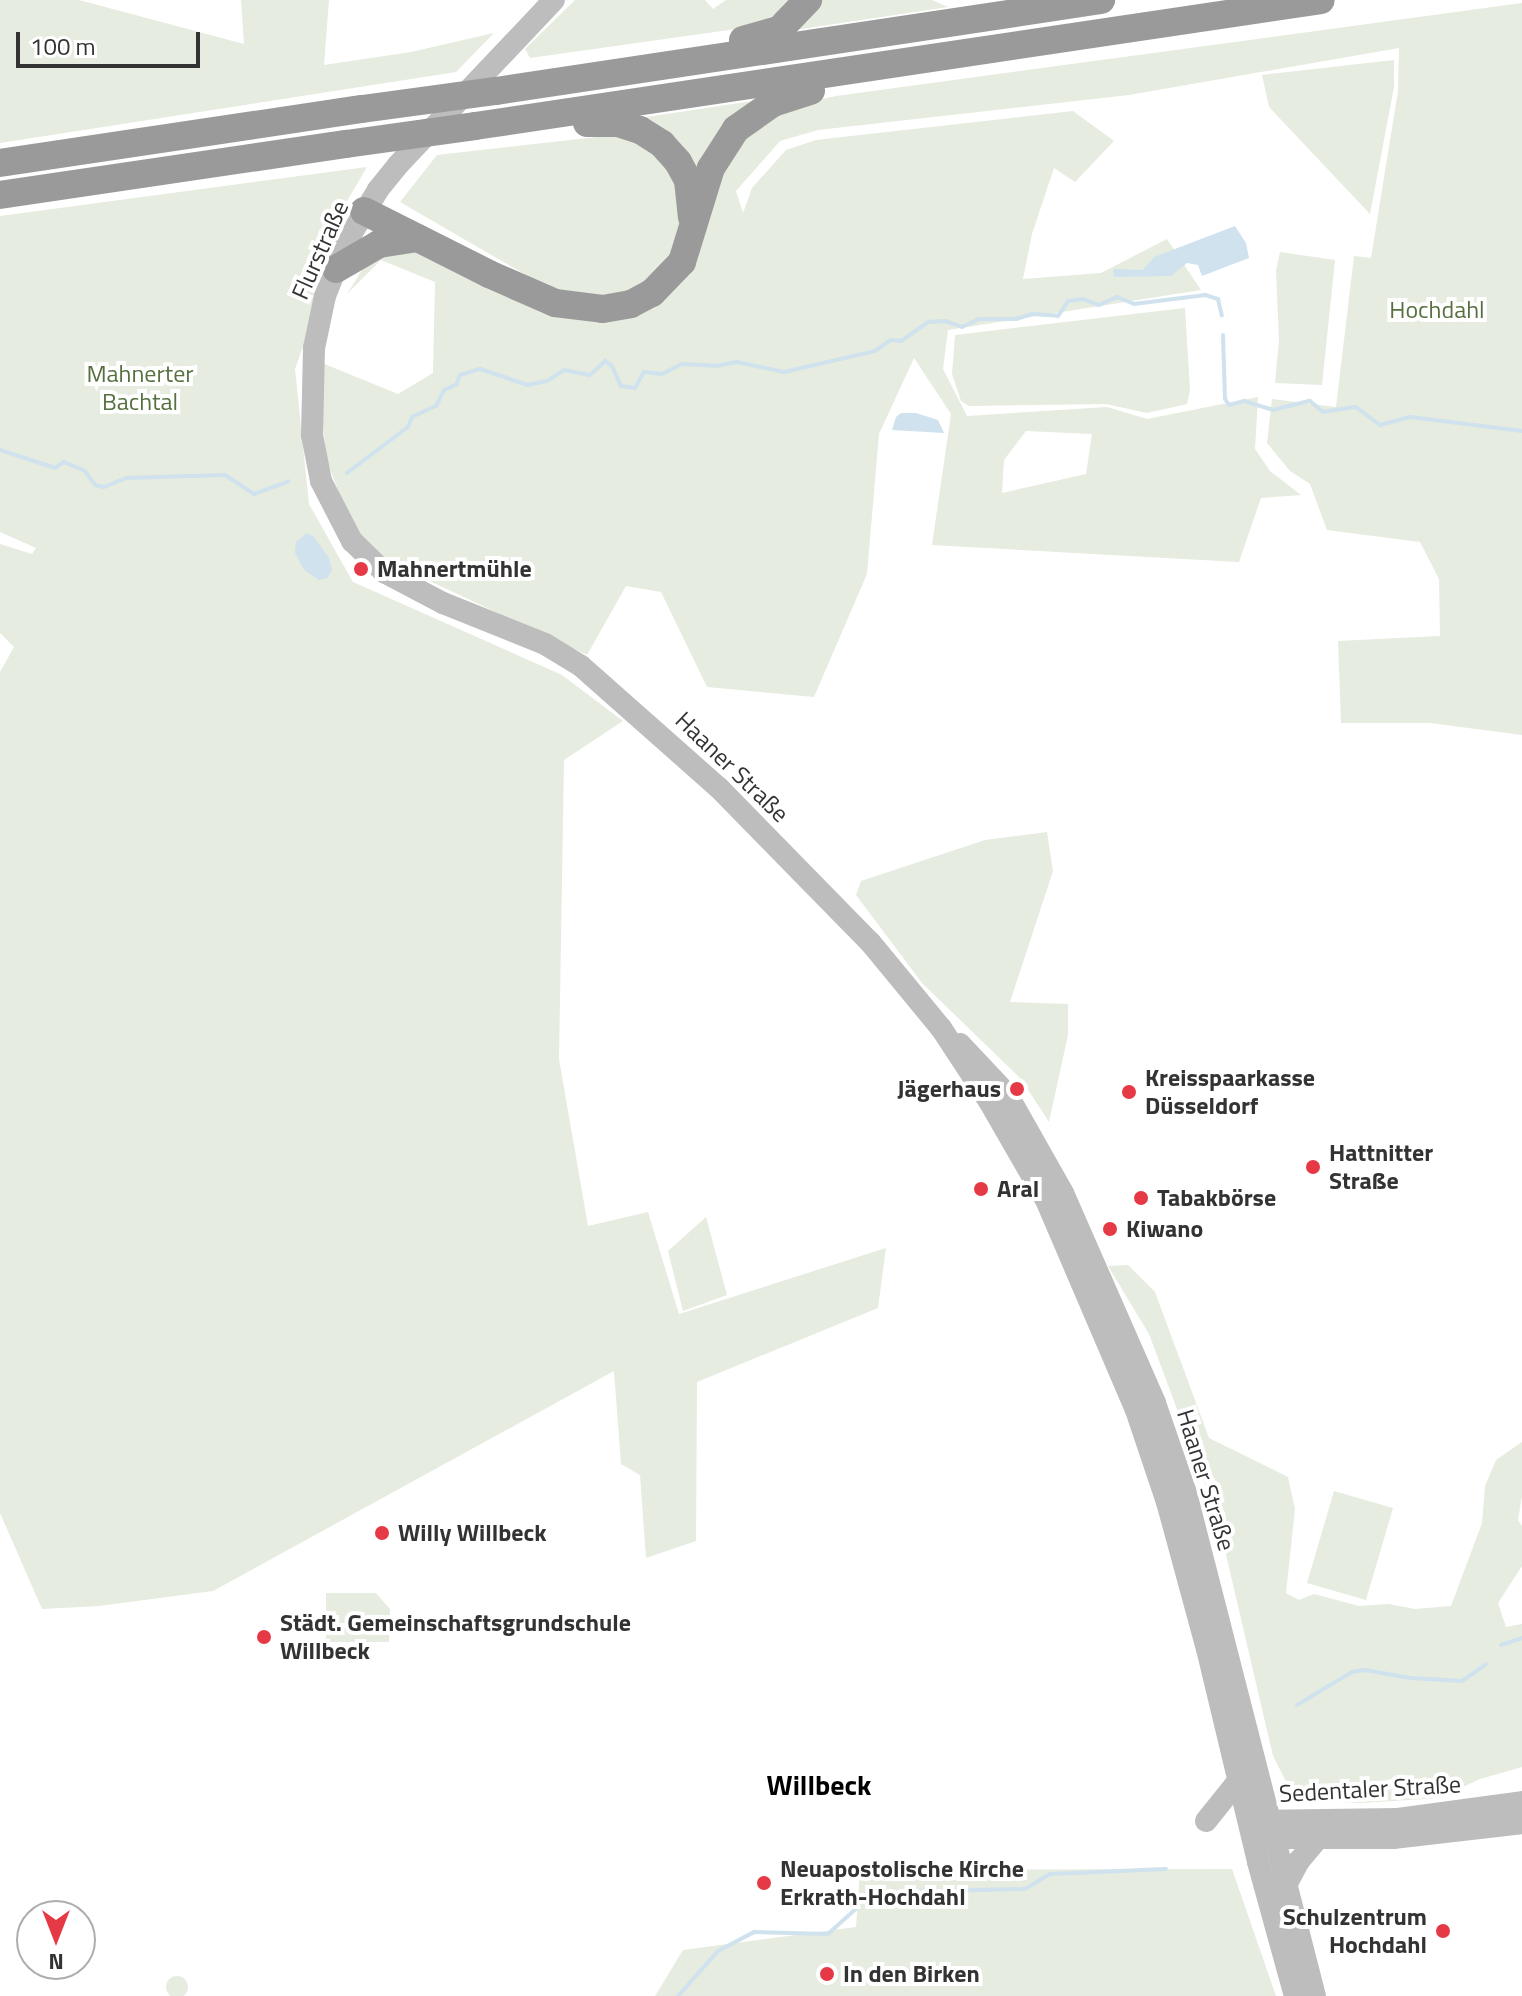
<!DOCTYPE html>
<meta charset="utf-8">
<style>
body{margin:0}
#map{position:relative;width:1522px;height:1996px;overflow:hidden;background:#fff;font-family:"Titillium Web",sans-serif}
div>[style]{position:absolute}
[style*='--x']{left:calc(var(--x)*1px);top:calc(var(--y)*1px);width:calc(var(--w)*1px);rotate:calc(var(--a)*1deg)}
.green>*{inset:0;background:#e6ecdf}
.round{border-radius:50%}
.water>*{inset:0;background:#cfe2ee}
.stream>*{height:4px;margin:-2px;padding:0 2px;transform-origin:2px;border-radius:2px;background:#cfe2ee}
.secondary>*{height:22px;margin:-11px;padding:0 11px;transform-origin:11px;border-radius:11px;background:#bdbdbd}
.highway>*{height:28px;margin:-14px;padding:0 14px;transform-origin:14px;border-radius:14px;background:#9a9a9a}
.highway-bridge>*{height:28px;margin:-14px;padding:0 14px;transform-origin:14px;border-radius:14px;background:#9a9a9a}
.dots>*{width:22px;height:22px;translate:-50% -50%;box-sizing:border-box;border:4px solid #fff;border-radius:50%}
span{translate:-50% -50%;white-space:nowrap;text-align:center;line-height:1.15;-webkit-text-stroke:8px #fff;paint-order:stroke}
.street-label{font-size:24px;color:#333}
.park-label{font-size:24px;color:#56703f}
.poi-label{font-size:24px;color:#333;font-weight:700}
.left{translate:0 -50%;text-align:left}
.right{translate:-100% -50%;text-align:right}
.quarter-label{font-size:28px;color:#000;font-weight:700}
.north{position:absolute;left:16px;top:1900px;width:80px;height:80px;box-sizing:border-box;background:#fff;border:2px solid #adadad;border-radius:50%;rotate:180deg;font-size:22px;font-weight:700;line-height:32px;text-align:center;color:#333}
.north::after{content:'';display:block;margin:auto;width:28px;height:36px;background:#e63946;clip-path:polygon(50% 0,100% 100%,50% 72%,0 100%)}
.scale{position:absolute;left:16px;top:32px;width:184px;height:36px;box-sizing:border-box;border:4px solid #333;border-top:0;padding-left:10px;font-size:24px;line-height:28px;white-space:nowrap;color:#333;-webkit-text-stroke:6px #fff;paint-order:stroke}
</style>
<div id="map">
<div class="green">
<div style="clip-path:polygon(0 0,79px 0,244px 44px,241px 0,329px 0,324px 65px,411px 52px,494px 33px,456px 72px,0 143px)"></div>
<div style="clip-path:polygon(575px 0,705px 0,713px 9px,726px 0,789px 0,778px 13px,750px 27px,530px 58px,525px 49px)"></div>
<div style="clip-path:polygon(817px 0,932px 0,948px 7px,795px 30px)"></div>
<div style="clip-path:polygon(evenodd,1522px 3px,1522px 735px,1430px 723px,1341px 723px,1338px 641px,1440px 636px,1439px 579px,1420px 542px,1327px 530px,1310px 484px,1290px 471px,1267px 443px,1272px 399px,1336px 407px,1354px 256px,1371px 258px,1398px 91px,1399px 48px,1129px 95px,818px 130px,780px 141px,736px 191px,743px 213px,752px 188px,786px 150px,816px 140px,1073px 111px,1114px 141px,1075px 182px,1054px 168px,1032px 234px,1023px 279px,1101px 273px,1167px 239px,1201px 290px,948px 330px,943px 369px,967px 416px,1107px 407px,1147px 419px,1258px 397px,1255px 449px,1270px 471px,1301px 495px,1261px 498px,1239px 562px,932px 545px,951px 414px,914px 358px,879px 434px,867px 574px,814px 697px,707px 687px,661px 592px,626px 586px,587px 655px,383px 559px,361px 539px,346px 511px,327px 461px,321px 412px,322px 363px,398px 394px,433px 373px,435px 282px,381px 260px,347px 294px,370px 257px,403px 245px,573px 318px,656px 302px,728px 155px,778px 109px,836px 96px,1522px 3px,1026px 431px,1092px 434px,1086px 474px,1002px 493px,1004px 460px,1026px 431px)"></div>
<div style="clip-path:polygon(1394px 60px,1394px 87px,1370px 214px,1269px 107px,1262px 75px)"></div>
<div style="clip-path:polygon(759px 100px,698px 186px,640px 118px)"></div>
<div style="clip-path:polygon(614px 135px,654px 152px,669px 166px,681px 196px,679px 238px,661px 272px,625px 293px,580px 297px,538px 282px,400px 202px,437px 155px)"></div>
<div style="clip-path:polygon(367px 167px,320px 247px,317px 257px,325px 284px,295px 369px,309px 504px,353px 582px,562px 675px,623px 721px,564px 760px,559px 1059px,588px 1226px,648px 1212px,679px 1314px,886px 1248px,878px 1308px,697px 1382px,696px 1541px,646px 1558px,640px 1475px,621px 1464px,614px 1371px,213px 1591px,99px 1606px,42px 1609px,0 1513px,0 672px,14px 647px,0 633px,0 544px,32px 554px,36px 548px,0 532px,0 216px)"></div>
<div style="clip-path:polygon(1280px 252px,1335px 260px,1322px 385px,1275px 383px,1279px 340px,1276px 271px)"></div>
<div style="clip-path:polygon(1185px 308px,1190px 390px,1187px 404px,1147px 413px,1106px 404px,969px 406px,961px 401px,952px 374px,955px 335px)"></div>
<div style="clip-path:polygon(1047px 832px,1053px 871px,1010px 1002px,1068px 1004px,1068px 1035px,1049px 1122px,1021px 1079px,922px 983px,856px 895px,861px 881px,985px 840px)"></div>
<div style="clip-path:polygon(706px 1217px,727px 1295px,683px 1311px,668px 1251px)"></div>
<div style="clip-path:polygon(1128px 1265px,1155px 1292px,1209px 1438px,1288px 1477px,1295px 1509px,1286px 1593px,1299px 1600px,1314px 1594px,1359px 1606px,1389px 1604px,1415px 1609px,1451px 1606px,1482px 1523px,1485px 1486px,1496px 1460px,1522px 1442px,1522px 1496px,1518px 1520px,1522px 1526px,1522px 1566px,1498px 1603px,1506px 1627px,1522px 1624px,1522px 1767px,1480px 1779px,1439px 1798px,1362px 1803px,1296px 1801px,1273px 1756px,1217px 1516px,1149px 1334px,1108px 1266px)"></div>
<div style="clip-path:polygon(1334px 1491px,1393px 1508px,1366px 1600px,1307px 1583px)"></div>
<div style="clip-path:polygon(326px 1593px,376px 1593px,390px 1609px,389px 1642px,326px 1642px)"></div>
<div style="clip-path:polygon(1232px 1869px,1276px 1996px,655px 1996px,683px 1950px,856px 1927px,860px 1870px)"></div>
<div class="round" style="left:166px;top:1976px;width:22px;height:22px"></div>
</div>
<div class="water">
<div style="clip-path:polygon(1235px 226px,1246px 243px,1249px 258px,1202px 276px,1198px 265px,1187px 263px,1171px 276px,1114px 277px,1113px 269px,1143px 270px,1154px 257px)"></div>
<div style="clip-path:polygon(901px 413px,916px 413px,938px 420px,944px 433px,892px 430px,896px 417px)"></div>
<div style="clip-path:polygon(307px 533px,314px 537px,329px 558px,332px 570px,327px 578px,319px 580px,304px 570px,295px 553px,296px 542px)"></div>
</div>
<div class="stream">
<div style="--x:1223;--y:335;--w:64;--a:88.2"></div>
<div style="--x:1225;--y:399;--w:7;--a:56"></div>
<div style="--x:1229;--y:405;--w:16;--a:-15"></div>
<div style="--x:1244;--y:401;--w:30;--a:17"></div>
<div style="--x:1273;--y:410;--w:38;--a:-14"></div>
<div style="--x:1310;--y:401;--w:17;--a:40"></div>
<div style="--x:1323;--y:412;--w:33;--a:-9"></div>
<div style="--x:1356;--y:407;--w:30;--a:37"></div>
<div style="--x:1380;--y:425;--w:31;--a:-15"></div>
<div style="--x:1410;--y:417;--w:113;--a:7.1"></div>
<div style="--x:0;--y:450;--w:58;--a:18.1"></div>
<div style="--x:55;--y:468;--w:11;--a:-34"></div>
<div style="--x:64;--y:462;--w:23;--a:23"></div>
<div style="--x:85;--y:471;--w:17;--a:54"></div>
<div style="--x:95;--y:485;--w:9;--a:13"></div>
<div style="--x:104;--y:487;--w:24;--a:-22"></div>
<div style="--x:126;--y:478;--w:99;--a:-1.7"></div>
<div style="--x:225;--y:475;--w:35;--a:33"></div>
<div style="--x:254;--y:494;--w:37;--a:-20"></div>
<div style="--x:347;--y:473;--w:76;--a:-37"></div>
<div style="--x:408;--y:427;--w:11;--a:-68"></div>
<div style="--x:412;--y:417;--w:26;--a:-25"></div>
<div style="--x:436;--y:406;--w:18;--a:-63"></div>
<div style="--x:444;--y:390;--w:13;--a:-23"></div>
<div style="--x:456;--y:385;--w:11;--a:-68"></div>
<div style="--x:460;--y:375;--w:21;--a:-17"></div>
<div style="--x:480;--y:369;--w:51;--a:18.4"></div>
<div style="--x:528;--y:385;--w:19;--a:-12"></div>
<div style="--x:547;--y:381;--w:20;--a:-33"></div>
<div style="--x:564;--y:370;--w:26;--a:11"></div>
<div style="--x:590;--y:375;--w:21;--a:-43"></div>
<div style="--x:605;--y:361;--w:9;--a:36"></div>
<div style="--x:612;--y:366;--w:22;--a:66"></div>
<div style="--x:621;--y:386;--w:14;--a:8"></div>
<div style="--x:635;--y:388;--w:18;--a:-61"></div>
<div style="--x:644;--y:372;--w:18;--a:6"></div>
<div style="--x:662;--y:374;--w:22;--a:-27"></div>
<div style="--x:682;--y:364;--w:34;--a:3"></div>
<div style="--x:716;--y:366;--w:21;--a:-11"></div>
<div style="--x:737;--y:362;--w:48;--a:12"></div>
<div style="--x:784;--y:372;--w:93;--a:-13"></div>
<div style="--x:875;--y:351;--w:19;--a:-35"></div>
<div style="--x:891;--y:340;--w:10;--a:6"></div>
<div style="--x:901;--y:341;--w:33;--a:-35"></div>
<div style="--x:928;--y:322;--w:17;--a:-3"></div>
<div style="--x:945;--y:321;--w:18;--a:19"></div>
<div style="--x:962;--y:327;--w:19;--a:-25"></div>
<div style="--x:979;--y:319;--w:37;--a:0"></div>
<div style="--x:1016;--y:319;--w:17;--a:-17"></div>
<div style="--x:1032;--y:314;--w:26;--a:4"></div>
<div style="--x:1058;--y:316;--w:18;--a:-56"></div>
<div style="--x:1068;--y:301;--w:15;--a:-8"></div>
<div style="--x:1083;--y:299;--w:17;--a:21"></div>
<div style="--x:1099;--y:305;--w:20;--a:-24"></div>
<div style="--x:1117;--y:297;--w:18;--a:22"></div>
<div style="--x:1134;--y:304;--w:72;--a:-7.2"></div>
<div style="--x:1205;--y:295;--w:14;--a:17"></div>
<div style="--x:1218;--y:299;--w:17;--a:77"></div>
<div style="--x:1501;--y:1645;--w:22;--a:-18"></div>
<div style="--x:1297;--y:1705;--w:64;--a:-31"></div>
<div style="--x:1352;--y:1672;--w:13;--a:-9"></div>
<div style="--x:1365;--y:1670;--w:46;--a:10.1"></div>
<div style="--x:1410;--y:1678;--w:52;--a:3.3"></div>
<div style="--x:1462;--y:1681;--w:29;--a:-35"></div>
<div style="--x:899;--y:1892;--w:126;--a:-1.4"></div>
<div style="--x:1025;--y:1889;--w:29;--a:-31"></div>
<div style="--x:1050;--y:1874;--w:116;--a:-2.5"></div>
<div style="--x:678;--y:1996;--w:60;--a:-48.4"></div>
<div style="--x:718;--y:1951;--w:41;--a:-27.8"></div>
<div style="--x:754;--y:1932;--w:74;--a:1.5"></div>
<div style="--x:828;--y:1934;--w:38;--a:-42"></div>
</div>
<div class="secondary">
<div style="--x:554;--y:0;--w:227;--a:133.4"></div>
<div style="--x:398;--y:165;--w:32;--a:129"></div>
<div style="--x:378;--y:190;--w:60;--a:121.3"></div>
<div style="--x:347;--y:241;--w:59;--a:111.8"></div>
<div style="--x:325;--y:296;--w:53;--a:101.9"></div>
<div style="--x:314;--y:348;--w:87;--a:91.3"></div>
<div style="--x:312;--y:435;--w:47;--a:78.9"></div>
<div style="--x:321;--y:481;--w:68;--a:62.7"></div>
<div style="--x:352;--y:541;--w:45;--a:44.1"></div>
<div style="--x:384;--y:572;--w:67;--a:27.7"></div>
<div style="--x:443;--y:603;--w:110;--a:21.9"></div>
<div style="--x:545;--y:644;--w:42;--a:31.4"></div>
<div style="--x:581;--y:666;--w:184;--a:41.5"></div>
<div style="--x:719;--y:788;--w:216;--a:45.6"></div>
<div style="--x:870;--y:942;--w:112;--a:50.5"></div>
<div style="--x:941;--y:1028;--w:87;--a:56.7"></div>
<div style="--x:989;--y:1101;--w:114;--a:60.1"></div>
<div style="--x:1046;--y:1200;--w:228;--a:66.8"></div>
<div style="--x:1136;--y:1410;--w:97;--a:71.4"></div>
<div style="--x:1167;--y:1502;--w:152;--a:74.8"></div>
<div style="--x:1207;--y:1649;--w:219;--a:76.5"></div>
<div style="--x:1258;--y:1862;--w:139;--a:74.6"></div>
<div style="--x:960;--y:1044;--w:69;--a:46.8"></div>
<div style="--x:1007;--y:1094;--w:114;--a:60.5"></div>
<div style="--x:1063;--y:1193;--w:229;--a:66.3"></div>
<div style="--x:1155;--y:1403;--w:95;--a:71"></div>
<div style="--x:1186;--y:1493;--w:519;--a:75.62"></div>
<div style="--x:1206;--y:1821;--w:51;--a:-51.3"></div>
<div style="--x:1254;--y:1821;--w:144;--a:-0.8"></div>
<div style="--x:1398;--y:1819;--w:125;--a:-7.8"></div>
<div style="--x:1258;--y:1838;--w:135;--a:0"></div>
<div style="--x:1393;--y:1838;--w:130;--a:-6.6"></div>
<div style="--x:1285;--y:1887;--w:30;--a:-62"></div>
<div style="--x:1299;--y:1861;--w:30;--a:-50"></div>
</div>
<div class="highway">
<div style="--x:743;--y:40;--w:37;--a:-16"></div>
<div style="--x:779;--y:30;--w:42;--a:-46"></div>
<div style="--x:496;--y:91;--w:612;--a:-8.55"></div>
<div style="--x:587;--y:123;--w:31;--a:0"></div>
<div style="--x:618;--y:123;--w:23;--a:18"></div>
<div style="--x:640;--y:130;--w:26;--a:32"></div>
<div style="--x:662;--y:144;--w:24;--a:48"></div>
<div style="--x:678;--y:162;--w:21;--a:61"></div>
<div style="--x:688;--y:180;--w:37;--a:84"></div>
<div style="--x:475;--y:126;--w:855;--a:-8.47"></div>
<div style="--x:0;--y:163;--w:366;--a:-8.5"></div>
<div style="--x:0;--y:195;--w:350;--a:-8.4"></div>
<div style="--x:364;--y:211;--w:140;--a:26.7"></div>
<div style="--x:489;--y:274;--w:72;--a:23.7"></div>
<div style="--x:555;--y:303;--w:48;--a:7.1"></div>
<div style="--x:603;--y:309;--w:28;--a:-10"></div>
<div style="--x:631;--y:304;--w:24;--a:-28"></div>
<div style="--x:652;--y:293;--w:43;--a:-45.9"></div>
<div style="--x:682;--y:262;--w:98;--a:-72.9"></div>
<div style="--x:711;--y:168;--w:46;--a:-57.3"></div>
<div style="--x:736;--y:129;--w:45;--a:-35.1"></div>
<div style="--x:773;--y:103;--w:40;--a:-18"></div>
<div style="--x:336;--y:269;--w:50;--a:-30.2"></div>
<div style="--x:379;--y:244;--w:39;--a:-9"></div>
</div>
<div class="highway-bridge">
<div style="--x:362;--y:109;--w:135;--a:-7.7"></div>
<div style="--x:346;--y:144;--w:130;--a:-7.9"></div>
</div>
<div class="dots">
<div style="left:361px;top:569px;background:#e63946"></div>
<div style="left:1017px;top:1089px;background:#e63946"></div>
<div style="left:1129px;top:1092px;background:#e63946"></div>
<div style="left:1313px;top:1167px;background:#e63946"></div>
<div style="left:981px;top:1189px;background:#e63946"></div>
<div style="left:1141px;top:1198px;background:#e63946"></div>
<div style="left:1110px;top:1229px;background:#e63946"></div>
<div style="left:382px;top:1533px;background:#e63946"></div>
<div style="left:264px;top:1637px;background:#e63946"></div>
<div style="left:764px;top:1883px;background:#e63946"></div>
<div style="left:1443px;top:1931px;background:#e63946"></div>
<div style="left:827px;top:1974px;background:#e63946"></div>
</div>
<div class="street-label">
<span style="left:320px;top:250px;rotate:-66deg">Flurstraße</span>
<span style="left:732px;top:767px;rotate:44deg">Haaner Straße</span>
<span style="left:1206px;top:1480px;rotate:73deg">Haaner Straße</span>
<span style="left:1370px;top:1789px;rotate:-3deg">Sedentaler Straße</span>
</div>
<div class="park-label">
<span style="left:1437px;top:310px">Hochdahl</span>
<span style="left:140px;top:388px">Mahnerter<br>Bachtal</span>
</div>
<div class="poi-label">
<span class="left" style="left:377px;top:569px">Mahnertmühle</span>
<span class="left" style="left:1145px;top:1092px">Kreisspaarkasse<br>Düsseldorf</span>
<span class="right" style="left:1001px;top:1089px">Jägerhaus</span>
<span class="left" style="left:1329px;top:1167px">Hattnitter<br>Straße</span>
<span class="left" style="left:997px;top:1189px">Aral</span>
<span class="left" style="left:1157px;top:1198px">Tabakbörse</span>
<span class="left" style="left:1126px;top:1229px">Kiwano</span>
<span class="left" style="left:398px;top:1533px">Willy Willbeck</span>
<span class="left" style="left:280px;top:1637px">Städt. Gemeinschaftsgrundschule<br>Willbeck</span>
<span class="left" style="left:780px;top:1883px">Neuapostolische Kirche<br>Erkrath-Hochdahl</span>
<span class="right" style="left:1427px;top:1931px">Schulzentrum<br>Hochdahl</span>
<span class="left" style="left:843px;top:1974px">In den Birken</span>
</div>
<div class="quarter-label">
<span style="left:819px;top:1785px">Willbeck</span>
</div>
<div class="north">N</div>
<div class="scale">100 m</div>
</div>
